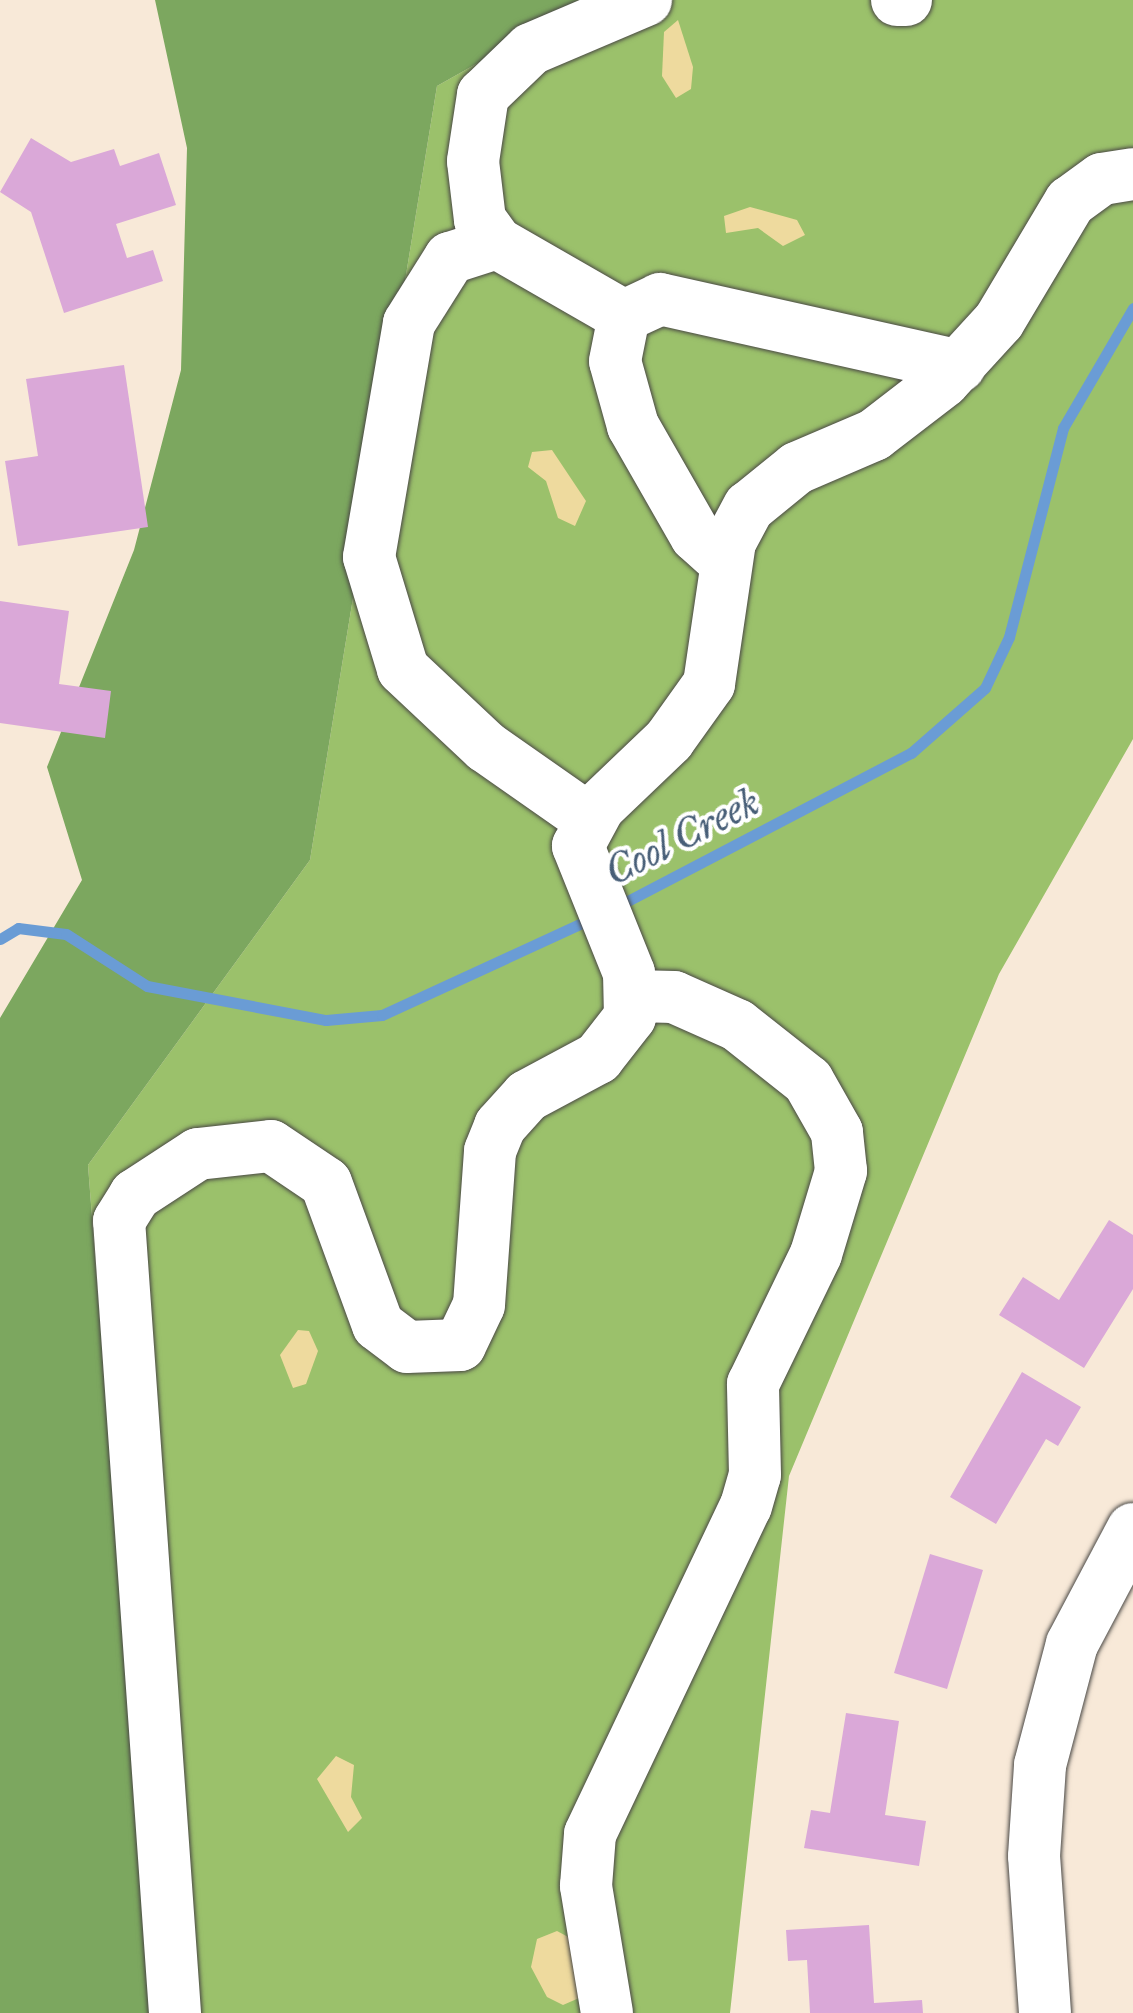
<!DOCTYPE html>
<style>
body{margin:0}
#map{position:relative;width:1133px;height:2013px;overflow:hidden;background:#f8e9d8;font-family:"IM FELL Great Primer",serif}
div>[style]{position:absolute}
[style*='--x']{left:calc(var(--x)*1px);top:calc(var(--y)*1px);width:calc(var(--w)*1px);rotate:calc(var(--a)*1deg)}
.green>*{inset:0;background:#9bc16b}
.forest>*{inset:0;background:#7ca75f}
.sand>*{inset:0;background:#eeda9e}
.stream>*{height:11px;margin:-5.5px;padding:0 5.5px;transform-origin:5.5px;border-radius:5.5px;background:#6a9cd5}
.building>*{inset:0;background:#daa8d8}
.roads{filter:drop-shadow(0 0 2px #4a4845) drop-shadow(0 0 2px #4a4845)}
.minor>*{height:52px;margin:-26px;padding:0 26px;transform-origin:26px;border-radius:26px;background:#fff}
span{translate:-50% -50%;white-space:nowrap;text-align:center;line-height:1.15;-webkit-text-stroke:8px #fff;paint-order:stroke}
.water-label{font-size:40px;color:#475e77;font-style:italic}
</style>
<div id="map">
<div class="green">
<div style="clip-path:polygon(590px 0,1133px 0,1133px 739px,999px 974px,789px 1476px,730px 2013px,153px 2013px,88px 1165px,310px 860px,437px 86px)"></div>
</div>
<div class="forest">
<div style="clip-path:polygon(155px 0,590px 0,437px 86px,310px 860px,88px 1165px,153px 2013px,0 2013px,0 1018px,82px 880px,47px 767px,134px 550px,181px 370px,187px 148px)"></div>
</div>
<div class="sand">
<div style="clip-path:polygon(678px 20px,693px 67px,691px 89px,676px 98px,662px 76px,664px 32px)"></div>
<div style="clip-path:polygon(750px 207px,797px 220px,805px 235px,783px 246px,758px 228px,726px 233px,724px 216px)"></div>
<div style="clip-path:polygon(552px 450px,586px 501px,575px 526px,558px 518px,546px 481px,528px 467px,532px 452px)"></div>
<div style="clip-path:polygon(298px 1330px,309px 1331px,318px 1351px,306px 1384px,293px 1388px,280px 1355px)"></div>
<div style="clip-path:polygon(336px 1756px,354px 1765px,351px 1797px,362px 1818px,348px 1832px,317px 1779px)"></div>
<div style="clip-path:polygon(557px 1931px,572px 1939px,586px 1995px,563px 2005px,547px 1997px,531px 1967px,537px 1939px)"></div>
</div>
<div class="stream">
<div style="--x:618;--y:906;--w:331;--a:-27.6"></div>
<div style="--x:911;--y:753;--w:98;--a:-41.3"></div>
<div style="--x:985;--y:688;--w:56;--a:-64.8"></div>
<div style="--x:1009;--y:637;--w:216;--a:-75.5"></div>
<div style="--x:1063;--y:428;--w:139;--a:-59.7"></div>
<div style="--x:0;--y:939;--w:21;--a:-31"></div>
<div style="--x:18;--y:928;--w:48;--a:7.1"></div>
<div style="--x:66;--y:934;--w:96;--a:32.7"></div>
<div style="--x:147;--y:986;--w:182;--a:10.8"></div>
<div style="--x:326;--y:1020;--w:56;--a:-5.1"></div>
<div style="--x:382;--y:1015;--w:232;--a:-24.7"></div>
</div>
<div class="building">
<div style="clip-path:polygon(31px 138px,71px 162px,114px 149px,120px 166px,159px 153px,176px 205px,116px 224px,127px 258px,153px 250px,163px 281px,64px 313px,31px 212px,0 192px)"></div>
<div style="clip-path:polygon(124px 365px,148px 527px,18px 546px,5px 461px,38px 456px,26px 379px)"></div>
<div style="clip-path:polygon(0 601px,69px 611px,59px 684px,111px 691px,105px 738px,0 723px)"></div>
<div style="clip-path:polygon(1109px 1220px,1133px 1235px,1133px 1289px,1084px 1368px,999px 1315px,1023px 1277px,1059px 1300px)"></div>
<div style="clip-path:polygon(1022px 1372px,1081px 1407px,1058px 1446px,1046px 1439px,996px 1524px,950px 1497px)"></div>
<div style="clip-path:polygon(930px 1554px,983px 1570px,947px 1689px,894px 1673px)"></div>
<div style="clip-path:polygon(846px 1713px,899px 1721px,885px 1815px,926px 1821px,919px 1866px,804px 1848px,811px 1810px,830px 1813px)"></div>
<div style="clip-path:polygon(869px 1925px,874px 2003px,922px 2000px,923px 2013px,810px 2013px,807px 1960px,788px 1961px,786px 1930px)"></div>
</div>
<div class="roads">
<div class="minor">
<div style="--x:897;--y:0;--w:9;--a:0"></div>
<div style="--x:497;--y:243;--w:29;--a:-126"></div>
<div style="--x:480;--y:220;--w:59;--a:-96.8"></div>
<div style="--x:473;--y:161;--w:67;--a:-81.4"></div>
<div style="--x:483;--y:95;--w:66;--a:-43.8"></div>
<div style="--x:531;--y:49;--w:125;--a:-23.1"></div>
<div style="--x:726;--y:563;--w:40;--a:-138"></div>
<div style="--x:696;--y:536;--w:127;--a:-119.8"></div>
<div style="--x:633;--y:426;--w:67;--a:-105.5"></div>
<div style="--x:615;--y:361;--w:46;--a:-78.7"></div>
<div style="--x:624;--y:316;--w:40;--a:-25"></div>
<div style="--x:660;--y:299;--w:307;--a:12.6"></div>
<div style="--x:589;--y:819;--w:126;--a:-145"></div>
<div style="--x:486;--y:747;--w:114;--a:-136.8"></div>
<div style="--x:403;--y:669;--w:117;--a:-106.9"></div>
<div style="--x:369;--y:557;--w:237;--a:-80.3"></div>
<div style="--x:409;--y:323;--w:77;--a:-57.8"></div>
<div style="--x:450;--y:258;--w:49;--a:-17.7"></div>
<div style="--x:497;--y:243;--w:146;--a:29.9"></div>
<div style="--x:175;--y:2013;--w:794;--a:-94.04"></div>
<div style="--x:119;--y:1221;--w:31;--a:-58"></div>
<div style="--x:135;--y:1195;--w:75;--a:-33.1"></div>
<div style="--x:198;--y:1154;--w:73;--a:-6.3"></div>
<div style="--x:271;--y:1146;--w:66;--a:33.9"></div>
<div style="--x:326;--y:1183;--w:151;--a:69.9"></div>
<div style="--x:378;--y:1325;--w:36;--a:37"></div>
<div style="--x:407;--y:1347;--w:53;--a:-2.2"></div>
<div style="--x:460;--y:1345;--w:44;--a:-64.6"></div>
<div style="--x:479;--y:1305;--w:154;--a:-85.9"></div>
<div style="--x:490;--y:1151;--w:27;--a:-68"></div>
<div style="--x:500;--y:1126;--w:40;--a:-48"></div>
<div style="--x:527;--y:1096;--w:81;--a:-28.2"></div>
<div style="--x:598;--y:1058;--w:52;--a:-52"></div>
<div style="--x:630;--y:1017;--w:44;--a:-91.3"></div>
<div style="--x:629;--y:973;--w:137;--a:-111.9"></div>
<div style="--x:578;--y:846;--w:44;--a:-61.7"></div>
<div style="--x:599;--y:807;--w:97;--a:-43.7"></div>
<div style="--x:669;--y:740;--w:69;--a:-54.5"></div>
<div style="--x:709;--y:684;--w:144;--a:-81.6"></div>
<div style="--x:730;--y:542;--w:40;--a:-62"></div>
<div style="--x:749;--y:507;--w:62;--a:-39.1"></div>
<div style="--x:797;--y:468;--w:84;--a:-23.2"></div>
<div style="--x:874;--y:435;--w:88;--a:-37.6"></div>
<div style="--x:944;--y:381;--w:81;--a:-47.5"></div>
<div style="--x:999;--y:321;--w:139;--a:-59.2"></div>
<div style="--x:1070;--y:202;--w:39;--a:-36"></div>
<div style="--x:1102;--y:179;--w:31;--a:-9"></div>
<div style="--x:607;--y:2013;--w:129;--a:-99.4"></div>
<div style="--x:586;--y:1886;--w:52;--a:-85.6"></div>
<div style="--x:590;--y:1834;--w:363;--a:-64.6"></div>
<div style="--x:746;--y:1506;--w:32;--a:-74"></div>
<div style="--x:755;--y:1475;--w:91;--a:-91.3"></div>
<div style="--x:753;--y:1384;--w:144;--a:-64.1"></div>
<div style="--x:816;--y:1254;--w:87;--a:-73.2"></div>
<div style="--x:841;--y:1171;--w:39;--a:-96"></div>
<div style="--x:837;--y:1132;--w:59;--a:-119.6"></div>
<div style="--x:808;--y:1081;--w:90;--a:-141.7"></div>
<div style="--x:737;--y:1025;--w:69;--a:-156"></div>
<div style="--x:674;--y:997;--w:41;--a:-178.6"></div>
<div style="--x:1045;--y:2013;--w:157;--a:-94"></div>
<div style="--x:1034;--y:1856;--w:91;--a:-86.2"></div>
<div style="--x:1040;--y:1765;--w:125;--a:-75.2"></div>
<div style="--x:1072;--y:1644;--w:130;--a:-62.1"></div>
</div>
</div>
<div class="water-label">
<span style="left:682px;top:837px;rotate:-27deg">Cool Creek</span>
</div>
</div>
